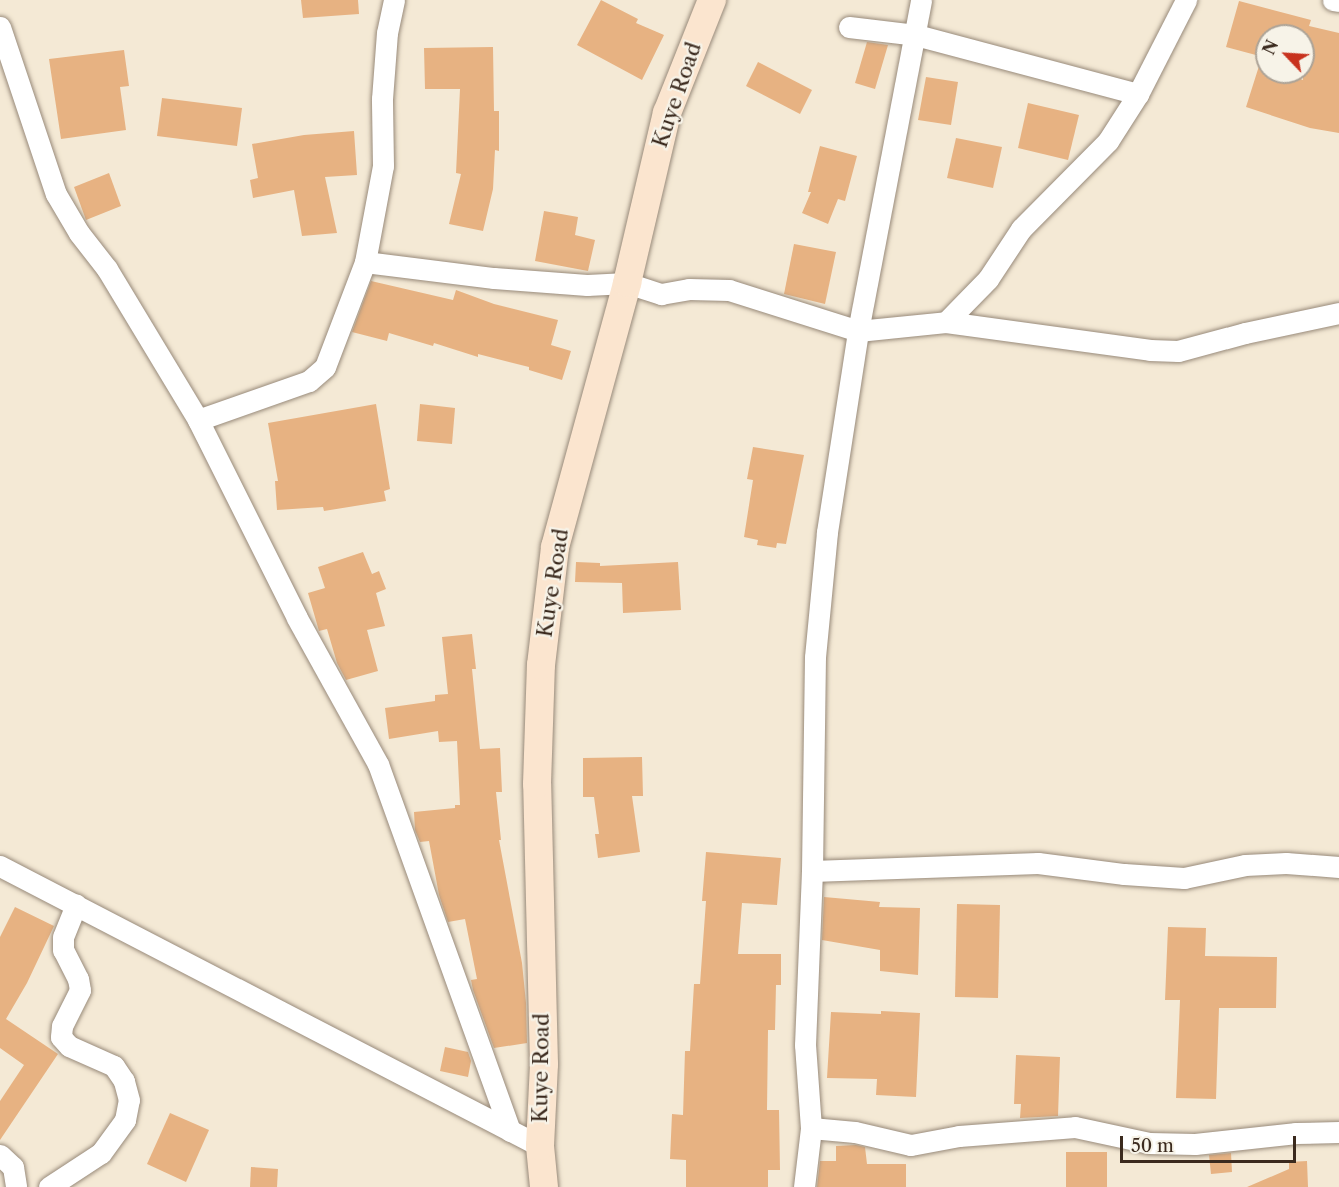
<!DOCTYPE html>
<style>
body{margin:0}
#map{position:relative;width:1339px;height:1187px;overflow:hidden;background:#f4e9d5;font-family:"Libre Caslon Text",serif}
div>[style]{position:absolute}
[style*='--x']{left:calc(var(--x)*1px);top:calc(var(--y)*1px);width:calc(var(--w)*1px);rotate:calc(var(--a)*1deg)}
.building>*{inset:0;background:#e7b282}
.roads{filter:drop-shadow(0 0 2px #988a7a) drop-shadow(0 0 2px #988a7a)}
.street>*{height:21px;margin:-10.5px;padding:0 10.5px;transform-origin:10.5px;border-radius:10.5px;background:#fff}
.secondary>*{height:28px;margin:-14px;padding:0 14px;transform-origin:14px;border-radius:14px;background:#fbe5cf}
span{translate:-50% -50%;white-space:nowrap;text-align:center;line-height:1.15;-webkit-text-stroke:4.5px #f7f3e8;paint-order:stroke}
.street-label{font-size:21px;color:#3b2a1e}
.north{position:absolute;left:1255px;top:24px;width:60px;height:60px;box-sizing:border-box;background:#f7f3e8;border:2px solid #aca397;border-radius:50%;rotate:295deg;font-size:16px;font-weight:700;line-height:24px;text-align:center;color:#3b2a1e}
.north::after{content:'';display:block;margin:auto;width:21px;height:27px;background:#c8321e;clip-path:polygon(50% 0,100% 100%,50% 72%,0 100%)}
.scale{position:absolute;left:1120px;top:1136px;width:176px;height:27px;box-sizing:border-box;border:3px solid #3b2a1e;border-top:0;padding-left:8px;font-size:18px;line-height:21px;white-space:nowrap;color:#3b2a1e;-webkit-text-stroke:4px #f7f3e8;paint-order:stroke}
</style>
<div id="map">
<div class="building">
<div style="clip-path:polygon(301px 0,358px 0,359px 14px,303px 18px)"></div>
<div style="clip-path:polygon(601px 0,638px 19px,636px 23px,664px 35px,642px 80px,577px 45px)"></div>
<div style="clip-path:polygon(1239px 1px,1311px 20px,1309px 26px,1339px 33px,1339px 133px,1310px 128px,1246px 107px,1259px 66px,1267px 68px,1267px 72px,1279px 72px,1303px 80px,1303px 36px,1267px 36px,1267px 58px,1226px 47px)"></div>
<div style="clip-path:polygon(867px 42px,888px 45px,875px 89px,855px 83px)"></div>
<div style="clip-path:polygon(493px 47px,494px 111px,499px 111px,499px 151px,495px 150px,493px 189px,483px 231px,449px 224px,461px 174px,456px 173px,460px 89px,425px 89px,424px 48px)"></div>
<div style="clip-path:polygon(124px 50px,129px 86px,120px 87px,126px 130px,61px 139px,49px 59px)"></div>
<div style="clip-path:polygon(758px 62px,812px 90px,800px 114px,746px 86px)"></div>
<div style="clip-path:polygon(926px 77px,958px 82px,951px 125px,918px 120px)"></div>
<div style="clip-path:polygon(162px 98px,242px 108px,237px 146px,157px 136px)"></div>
<div style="clip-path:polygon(1028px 103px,1079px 115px,1068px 160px,1018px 148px)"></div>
<div style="clip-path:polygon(354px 131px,357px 175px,325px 177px,337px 233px,302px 236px,294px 190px,253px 198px,250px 180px,258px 178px,252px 144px,304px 135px)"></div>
<div style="clip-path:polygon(956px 138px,1002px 147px,993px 188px,947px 178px)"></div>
<div style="clip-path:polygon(820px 146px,857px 156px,845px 201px,838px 199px,828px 224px,802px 213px,811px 192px,808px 192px)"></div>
<div style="clip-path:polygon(109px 173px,121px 206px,86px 220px,74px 187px)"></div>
<div style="clip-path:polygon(544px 211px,578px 217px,575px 235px,595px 240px,588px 271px,535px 261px)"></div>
<div style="clip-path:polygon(794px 244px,836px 252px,825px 304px,784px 294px)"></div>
<div style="clip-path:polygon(371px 281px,453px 300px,456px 290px,494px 304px,558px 320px,551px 345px,571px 351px,562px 380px,529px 370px,529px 367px,478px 354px,478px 357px,434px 343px,433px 346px,389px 333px,387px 341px,352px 332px)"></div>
<div style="clip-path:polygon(376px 404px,390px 489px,384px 491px,386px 501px,324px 511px,323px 507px,277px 510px,275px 481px,278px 481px,268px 423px)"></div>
<div style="clip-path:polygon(420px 404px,455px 408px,452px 444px,417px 441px)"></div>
<div style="clip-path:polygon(753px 447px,804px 455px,786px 544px,777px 543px,776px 548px,757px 545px,758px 540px,744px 537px,753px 480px,747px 479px)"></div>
<div style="clip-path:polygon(363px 552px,372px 574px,379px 571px,386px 589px,376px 593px,385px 626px,367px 630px,378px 671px,346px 680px,337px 663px,327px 629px,319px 631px,308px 593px,325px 588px,318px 567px)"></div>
<div style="clip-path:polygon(576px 562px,600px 563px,600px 566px,678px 562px,681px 610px,623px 613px,622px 583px,575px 582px)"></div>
<div style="clip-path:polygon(472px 634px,476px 669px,472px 669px,480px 749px,500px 748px,502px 792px,496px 792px,501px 840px,499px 840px,522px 963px,526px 1003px,527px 1043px,494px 1048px,473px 990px,471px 980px,477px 979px,465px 919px,448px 922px,439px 895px,429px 841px,420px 842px,415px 830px,414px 812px,455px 808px,455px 805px,460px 805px,457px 741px,439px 742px,438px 731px,389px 739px,385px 708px,435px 701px,435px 695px,448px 694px,442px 637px)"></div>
<div style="clip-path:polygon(642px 757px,643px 796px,632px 796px,640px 852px,598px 858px,595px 834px,599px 834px,594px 797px,583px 797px,583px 758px)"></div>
<div style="clip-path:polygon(706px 852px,781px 858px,777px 905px,742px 903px,738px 954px,781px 954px,781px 985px,776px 985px,775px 1030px,768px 1030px,767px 1110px,779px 1110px,780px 1170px,768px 1170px,768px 1187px,686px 1187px,686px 1160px,670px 1159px,672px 1114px,683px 1115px,685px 1051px,690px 1051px,694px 984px,700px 984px,706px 901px,702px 901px)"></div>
<div style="clip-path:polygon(824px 897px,880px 902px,879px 907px,920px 908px,918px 975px,880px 971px,880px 950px,822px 940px)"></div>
<div style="clip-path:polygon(957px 904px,1000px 905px,998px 998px,955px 997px)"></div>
<div style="clip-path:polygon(15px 907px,54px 926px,27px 983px,6px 1019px,58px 1054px,0 1140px,0 1101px,24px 1065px,0 1048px,0 937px)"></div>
<div style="clip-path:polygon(1168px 927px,1206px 928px,1205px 956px,1277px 957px,1276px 1008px,1219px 1008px,1216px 1099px,1176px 1098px,1180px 1000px,1165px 1000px)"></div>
<div style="clip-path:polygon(881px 1011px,920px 1013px,916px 1097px,876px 1095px,877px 1079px,827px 1078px,831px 1012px,881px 1014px)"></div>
<div style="clip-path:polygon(445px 1047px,468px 1052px,471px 1061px,468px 1077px,440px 1071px)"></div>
<div style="clip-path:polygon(1016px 1055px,1060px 1057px,1058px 1116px,1020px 1118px,1021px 1104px,1014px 1104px)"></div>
<div style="clip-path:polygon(170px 1113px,209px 1130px,186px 1182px,147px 1164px)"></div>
<div style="clip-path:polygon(856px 1145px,865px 1147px,867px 1164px,906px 1164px,906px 1187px,817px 1187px,820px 1161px,836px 1161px,836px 1146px)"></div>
<div style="clip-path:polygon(1066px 1152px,1107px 1152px,1107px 1187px,1066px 1187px)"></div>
<div style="clip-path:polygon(1231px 1153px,1232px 1172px,1211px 1174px,1209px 1155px)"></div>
<div style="clip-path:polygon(1307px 1161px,1308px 1187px,1247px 1187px,1289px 1169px,1289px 1162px)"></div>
<div style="clip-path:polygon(251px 1167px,278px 1169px,277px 1187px,250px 1187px)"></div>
</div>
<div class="roads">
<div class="street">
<div style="--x:1333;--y:0;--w:6;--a:9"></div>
<div style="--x:0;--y:27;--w:176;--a:71.5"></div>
<div style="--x:56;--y:194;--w:45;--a:59.5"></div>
<div style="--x:79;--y:233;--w:46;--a:52.1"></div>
<div style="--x:107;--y:269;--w:176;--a:58.9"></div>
<div style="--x:198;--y:420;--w:221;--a:63.4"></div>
<div style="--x:297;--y:618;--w:167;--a:61"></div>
<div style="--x:378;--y:764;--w:390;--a:70.2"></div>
<div style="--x:849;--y:27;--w:67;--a:6.8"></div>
<div style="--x:916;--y:35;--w:230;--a:14.9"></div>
<div style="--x:365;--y:262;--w:130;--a:7.1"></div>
<div style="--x:494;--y:278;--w:93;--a:4.3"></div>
<div style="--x:587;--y:285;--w:40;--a:-2.9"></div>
<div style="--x:627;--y:283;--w:36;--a:18"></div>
<div style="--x:661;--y:294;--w:28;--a:-10"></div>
<div style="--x:689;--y:289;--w:40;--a:1.4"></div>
<div style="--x:729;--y:290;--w:135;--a:17.6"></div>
<div style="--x:858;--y:331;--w:88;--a:-5.8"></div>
<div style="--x:946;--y:322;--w:206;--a:7.8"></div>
<div style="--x:1150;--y:350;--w:28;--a:2"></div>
<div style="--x:1178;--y:351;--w:69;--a:-15"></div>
<div style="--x:1245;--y:333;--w:96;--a:-12"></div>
<div style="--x:946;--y:322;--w:60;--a:-45.7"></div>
<div style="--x:988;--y:279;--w:60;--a:-56.6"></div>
<div style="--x:1021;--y:229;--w:124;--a:-45.3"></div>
<div style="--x:1108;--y:141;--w:56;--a:-57.4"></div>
<div style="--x:1138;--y:94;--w:106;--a:-62.9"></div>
<div style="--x:198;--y:420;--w:118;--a:-19.4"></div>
<div style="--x:309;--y:381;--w:21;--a:-41"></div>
<div style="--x:325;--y:367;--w:112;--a:-69.1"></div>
<div style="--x:365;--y:262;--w:98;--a:-79.4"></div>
<div style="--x:383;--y:166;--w:67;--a:-90.9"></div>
<div style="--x:382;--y:99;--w:66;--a:-85.7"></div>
<div style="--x:387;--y:33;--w:34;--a:-78"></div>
<div style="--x:0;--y:866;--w:608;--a:27.41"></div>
<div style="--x:812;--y:871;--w:226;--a:-2"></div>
<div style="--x:1038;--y:863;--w:87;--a:7.3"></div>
<div style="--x:1124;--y:874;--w:60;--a:3.8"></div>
<div style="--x:1184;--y:878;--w:62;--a:-12"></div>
<div style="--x:1245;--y:865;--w:41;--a:-2.8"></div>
<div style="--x:1286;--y:863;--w:53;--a:4.3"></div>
<div style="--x:811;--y:1128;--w:44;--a:5.2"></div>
<div style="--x:855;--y:1132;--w:57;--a:13.1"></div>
<div style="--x:911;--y:1145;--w:49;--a:-10.6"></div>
<div style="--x:959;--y:1136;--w:116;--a:-4.4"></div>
<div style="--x:1075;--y:1127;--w:76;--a:12.2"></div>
<div style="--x:1149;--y:1143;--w:46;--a:1.2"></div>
<div style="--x:1195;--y:1144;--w:102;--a:-6.2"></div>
<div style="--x:1296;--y:1133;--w:43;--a:-1.3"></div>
<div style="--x:0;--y:1155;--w:18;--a:43"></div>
<div style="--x:13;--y:1167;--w:20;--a:81"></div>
<div style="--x:49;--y:1187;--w:62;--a:-33.2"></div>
<div style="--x:101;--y:1153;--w:41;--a:-54"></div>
<div style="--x:125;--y:1120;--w:20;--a:-79"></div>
<div style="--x:129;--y:1100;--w:20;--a:-105"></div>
<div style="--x:124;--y:1081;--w:18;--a:-124"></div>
<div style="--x:114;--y:1066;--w:49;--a:-156"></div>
<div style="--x:69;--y:1046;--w:12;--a:-132"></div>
<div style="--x:61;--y:1037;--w:11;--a:-85"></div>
<div style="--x:62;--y:1026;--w:40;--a:-63.4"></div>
<div style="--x:80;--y:990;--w:11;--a:-100"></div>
<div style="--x:78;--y:979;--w:33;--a:-117"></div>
<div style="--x:63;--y:950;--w:13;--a:-90"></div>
<div style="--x:63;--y:937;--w:35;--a:-68"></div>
<div style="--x:804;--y:1187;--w:59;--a:-83.2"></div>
<div style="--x:811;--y:1128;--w:83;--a:-94.1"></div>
<div style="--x:805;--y:1045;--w:174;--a:-87.7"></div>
<div style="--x:812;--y:871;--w:214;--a:-89.2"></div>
<div style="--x:815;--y:657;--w:126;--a:-84.5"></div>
<div style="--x:827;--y:532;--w:203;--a:-81.2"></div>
<div style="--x:858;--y:331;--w:337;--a:-79.2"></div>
</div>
<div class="secondary">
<div style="--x:544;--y:1187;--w:41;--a:-95.6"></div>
<div style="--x:540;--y:1146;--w:82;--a:-87.2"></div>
<div style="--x:544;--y:1064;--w:280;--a:-91.4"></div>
<div style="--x:537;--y:784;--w:119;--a:-88.1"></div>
<div style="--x:541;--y:665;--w:119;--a:-83.2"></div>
<div style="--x:555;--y:547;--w:274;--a:-74.7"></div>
<div style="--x:627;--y:283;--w:175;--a:-76.8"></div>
<div style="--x:667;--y:113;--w:122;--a:-68.3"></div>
</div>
</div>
<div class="street-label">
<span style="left:677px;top:95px;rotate:-71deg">Kuye Road</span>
<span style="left:553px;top:583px;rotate:-81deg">Kuye Road</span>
<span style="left:541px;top:1068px;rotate:-89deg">Kuye Road</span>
</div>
<div class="north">N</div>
<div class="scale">50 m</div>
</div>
